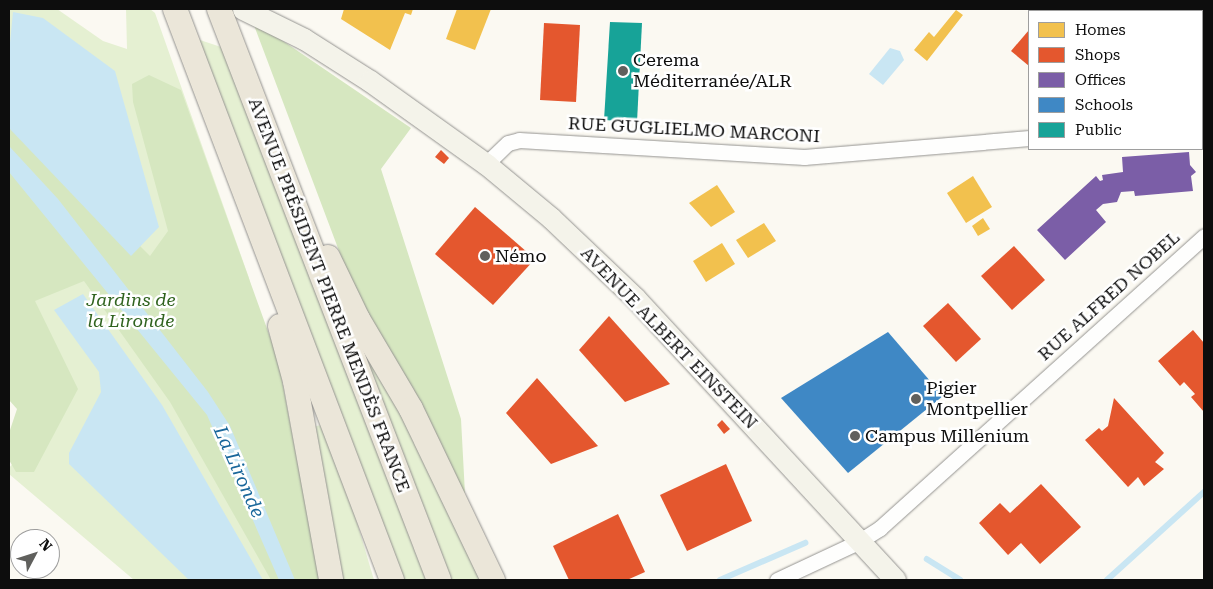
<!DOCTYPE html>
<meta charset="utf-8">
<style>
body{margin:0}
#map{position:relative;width:1213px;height:589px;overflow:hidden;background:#fbf9f2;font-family:"Roboto Serif",serif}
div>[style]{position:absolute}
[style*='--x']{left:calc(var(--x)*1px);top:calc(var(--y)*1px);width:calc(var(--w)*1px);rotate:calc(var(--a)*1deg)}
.green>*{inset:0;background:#e5f0d2}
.forest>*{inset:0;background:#d6e7c0}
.water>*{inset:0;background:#c9e6f3}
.homes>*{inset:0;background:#f2c14e}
.shops>*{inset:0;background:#e4572e}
.offices>*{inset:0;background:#7b5ea7}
.schools>*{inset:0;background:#3f88c5}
.public>*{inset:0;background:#17a398}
.stream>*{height:5.5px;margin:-2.75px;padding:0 2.75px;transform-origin:2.75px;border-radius:2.75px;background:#c9e6f3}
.roads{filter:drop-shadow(0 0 1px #949390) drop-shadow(0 0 1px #949390)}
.street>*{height:15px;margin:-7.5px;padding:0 7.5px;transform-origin:7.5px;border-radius:7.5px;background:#fefefd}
.secondary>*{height:21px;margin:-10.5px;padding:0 10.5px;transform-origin:10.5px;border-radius:10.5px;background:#f4f3ea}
.primary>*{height:24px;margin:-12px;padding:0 12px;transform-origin:12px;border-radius:12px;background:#ebe6d9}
.dots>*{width:14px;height:14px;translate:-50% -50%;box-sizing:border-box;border:2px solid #fff;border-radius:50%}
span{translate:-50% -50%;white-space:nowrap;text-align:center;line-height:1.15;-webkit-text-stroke:5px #fff;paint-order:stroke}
.poi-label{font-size:18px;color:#0d0d0d}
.left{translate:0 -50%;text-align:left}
.street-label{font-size:18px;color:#0d0d0d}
.park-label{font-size:18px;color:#30631f;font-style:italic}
.water-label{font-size:19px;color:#1a679b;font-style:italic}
.frame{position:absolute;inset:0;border:10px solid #0d0d0d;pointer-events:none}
.legend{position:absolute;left:1028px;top:10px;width:175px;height:140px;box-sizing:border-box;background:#fff;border:1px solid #9e9e9e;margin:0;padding:6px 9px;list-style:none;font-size:15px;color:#0d0d0d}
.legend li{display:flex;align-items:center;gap:10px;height:25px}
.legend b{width:25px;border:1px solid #9e9e9e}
.north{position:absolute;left:10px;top:529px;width:50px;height:50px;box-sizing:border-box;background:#fff;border:1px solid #9e9e9e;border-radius:50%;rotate:50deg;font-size:14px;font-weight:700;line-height:20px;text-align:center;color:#0d0d0d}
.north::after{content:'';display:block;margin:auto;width:18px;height:22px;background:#60605d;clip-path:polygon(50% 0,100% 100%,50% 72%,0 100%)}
</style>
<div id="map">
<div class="green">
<div style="clip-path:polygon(9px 9px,57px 9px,103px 41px,127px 49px,126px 9px,150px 9px,155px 13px,249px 278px,320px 580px,134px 580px,9px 474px,9px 468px,57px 411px,9px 361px)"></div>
<div style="clip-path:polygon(197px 39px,224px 48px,426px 580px,403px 580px)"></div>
<div style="clip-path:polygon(363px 345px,399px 406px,485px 580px,449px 580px,359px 347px)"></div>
<div style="clip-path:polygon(321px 425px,356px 519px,374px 580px,340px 580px,312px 427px)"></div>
</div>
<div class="forest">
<div style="clip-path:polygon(252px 20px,411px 128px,381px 169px,461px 419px,465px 494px,353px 288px)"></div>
<div style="clip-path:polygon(149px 75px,181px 90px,278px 359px,320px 580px,271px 580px,170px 402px,84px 281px,35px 301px,78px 389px,34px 472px,16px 472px,9px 460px,9px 433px,17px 409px,9px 400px,9px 115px,150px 256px,168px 231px,133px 102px,132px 84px)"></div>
</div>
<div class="water">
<div style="clip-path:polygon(13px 12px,43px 18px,115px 71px,159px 227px,131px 256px,9px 128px,9px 53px)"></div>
<div style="clip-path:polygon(890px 48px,900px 51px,904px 60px,883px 85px,869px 74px)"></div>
<div style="clip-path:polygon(9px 146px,58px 199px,208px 392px,230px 426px,295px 580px,279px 580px,207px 415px,9px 172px)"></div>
<div style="clip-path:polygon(83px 294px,162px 405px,263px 580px,189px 580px,69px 464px,69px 453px,101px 392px,99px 372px,54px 310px)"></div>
</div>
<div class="homes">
<div style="clip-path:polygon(344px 9px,413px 9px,411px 15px,405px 13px,390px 50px,341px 19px)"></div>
<div style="clip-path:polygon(457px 9px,491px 9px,475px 50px,446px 39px)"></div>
<div style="clip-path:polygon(956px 10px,963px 15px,927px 61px,914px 50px,929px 32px,934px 37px)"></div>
<div style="clip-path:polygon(973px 176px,992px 207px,966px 223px,947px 193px)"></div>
<div style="clip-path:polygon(717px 185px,735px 212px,711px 227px,689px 203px)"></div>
<div style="clip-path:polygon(983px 218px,990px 229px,978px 236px,972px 226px)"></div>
<div style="clip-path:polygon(764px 223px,776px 241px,748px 258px,736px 240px)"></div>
<div style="clip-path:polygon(722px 243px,735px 264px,706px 282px,693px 261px)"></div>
</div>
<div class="shops">
<div style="clip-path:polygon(1048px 9px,1080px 9px,1046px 11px)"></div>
<div style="clip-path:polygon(1168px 9px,1198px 9px,1201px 11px,1166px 11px)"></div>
<div style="clip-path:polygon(1202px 12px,1204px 14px,1204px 60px,1202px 58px)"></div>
<div style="clip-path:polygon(544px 23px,580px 25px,576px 102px,540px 100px)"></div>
<div style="clip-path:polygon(1029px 30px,1029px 66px,1011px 51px)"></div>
<div style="clip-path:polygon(441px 150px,449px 158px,444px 164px,435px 157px)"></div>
<div style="clip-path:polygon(475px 207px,535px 259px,493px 305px,435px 254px)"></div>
<div style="clip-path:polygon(1014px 246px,1045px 280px,1012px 310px,981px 276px)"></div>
<div style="clip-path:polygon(948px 303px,981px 339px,956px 362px,923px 326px)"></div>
<div style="clip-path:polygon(609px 316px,670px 384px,625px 402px,579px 350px)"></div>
<div style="clip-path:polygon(1193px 330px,1204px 343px,1204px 412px,1191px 397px,1195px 394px,1184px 382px,1180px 386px,1158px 361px)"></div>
<div style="clip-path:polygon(537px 378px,569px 414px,598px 446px,551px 464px,506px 413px)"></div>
<div style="clip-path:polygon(1114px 398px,1164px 453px,1155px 462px,1164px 469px,1144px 486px,1138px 477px,1128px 487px,1085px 440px,1099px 428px,1102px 431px,1108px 426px)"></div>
<div style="clip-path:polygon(722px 420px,730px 429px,724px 434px,717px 425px)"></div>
<div style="clip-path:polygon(726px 464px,752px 521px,687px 551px,660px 495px)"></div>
<div style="clip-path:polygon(1041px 484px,1081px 527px,1040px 564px,1021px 543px,1008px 555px,979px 523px,1000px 503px,1010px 513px)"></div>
<div style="clip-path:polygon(618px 514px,645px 572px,627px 580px,569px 580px,553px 546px)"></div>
</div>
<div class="offices">
<div style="clip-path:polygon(1189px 152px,1190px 165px,1196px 172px,1191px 176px,1193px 191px,1135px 196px,1134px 191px,1121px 192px,1117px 202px,1103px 204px,1096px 210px,1106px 222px,1065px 260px,1037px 230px,1096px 176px,1100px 181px,1103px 180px,1102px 175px,1123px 172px,1122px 157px)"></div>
</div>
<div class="schools">
<div style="clip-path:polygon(888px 332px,943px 396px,848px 473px,781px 398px)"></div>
</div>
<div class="public">
<div style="clip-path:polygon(610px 22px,642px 23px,637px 122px,604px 120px)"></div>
</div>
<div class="stream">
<div style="--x:927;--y:559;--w:39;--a:32"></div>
<div style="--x:720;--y:580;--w:93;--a:-23.5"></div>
<div style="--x:1107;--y:580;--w:131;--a:-42.2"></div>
</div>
<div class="roads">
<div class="street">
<div style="--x:1202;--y:124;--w:2;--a:0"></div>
<div style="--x:486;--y:164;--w:30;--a:-44"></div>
<div style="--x:508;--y:143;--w:11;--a:-15"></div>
<div style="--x:519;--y:140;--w:286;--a:3.4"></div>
<div style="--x:804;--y:157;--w:226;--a:-4.8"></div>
<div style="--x:777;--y:580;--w:89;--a:-25.1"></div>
<div style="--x:858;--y:542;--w:26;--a:-32"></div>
<div style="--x:880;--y:528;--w:436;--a:-42"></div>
</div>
<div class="secondary">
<div style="--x:243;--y:9;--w:68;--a:26.2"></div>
<div style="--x:304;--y:39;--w:78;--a:32.5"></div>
<div style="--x:370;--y:81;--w:143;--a:35.6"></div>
<div style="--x:486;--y:164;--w:85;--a:39.7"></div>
<div style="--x:551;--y:218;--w:117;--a:43.6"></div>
<div style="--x:636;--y:299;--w:382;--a:47.3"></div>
</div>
<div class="primary">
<div style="--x:175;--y:9;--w:611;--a:69.19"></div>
<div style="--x:219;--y:9;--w:612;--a:68.93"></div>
<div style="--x:328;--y:257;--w:69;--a:64.2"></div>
<div style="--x:358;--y:319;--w:104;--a:59.5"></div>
<div style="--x:411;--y:409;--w:190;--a:64.4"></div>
<div style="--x:280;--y:326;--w:57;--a:74.7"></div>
<div style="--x:295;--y:381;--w:202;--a:79.7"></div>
</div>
</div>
<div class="dots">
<div style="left:623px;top:71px;background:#60605d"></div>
<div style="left:485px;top:256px;background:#60605d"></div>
<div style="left:916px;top:399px;background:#60605d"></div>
<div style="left:855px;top:436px;background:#60605d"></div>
</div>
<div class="poi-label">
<span class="left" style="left:633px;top:71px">Cerema<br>Méditerranée/ALR</span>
<span class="left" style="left:495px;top:256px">Némo</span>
<span class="left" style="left:926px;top:399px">Pigier<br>Montpellier</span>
<span class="left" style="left:865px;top:436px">Campus Millenium</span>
</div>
<div class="street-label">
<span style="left:694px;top:130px;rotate:3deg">RUE GUGLIELMO MARCONI</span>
<span style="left:329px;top:295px;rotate:69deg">AVENUE PRÉSIDENT PIERRE MENDÈS FRANCE</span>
<span style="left:1109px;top:296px;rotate:-42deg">RUE ALFRED NOBEL</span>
<span style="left:669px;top:338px;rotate:46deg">AVENUE ALBERT EINSTEIN</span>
</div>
<div class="park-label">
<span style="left:131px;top:311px">Jardins de<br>la Lironde</span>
</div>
<div class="water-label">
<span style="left:239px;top:472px;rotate:66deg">La Lironde</span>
</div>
<div class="frame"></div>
<ul class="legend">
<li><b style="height:14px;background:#f2c14e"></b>Homes</li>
<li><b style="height:14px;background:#e4572e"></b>Shops</li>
<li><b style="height:14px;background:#7b5ea7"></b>Offices</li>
<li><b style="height:14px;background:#3f88c5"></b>Schools</li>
<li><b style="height:14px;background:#17a398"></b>Public</li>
</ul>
<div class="north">N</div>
</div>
